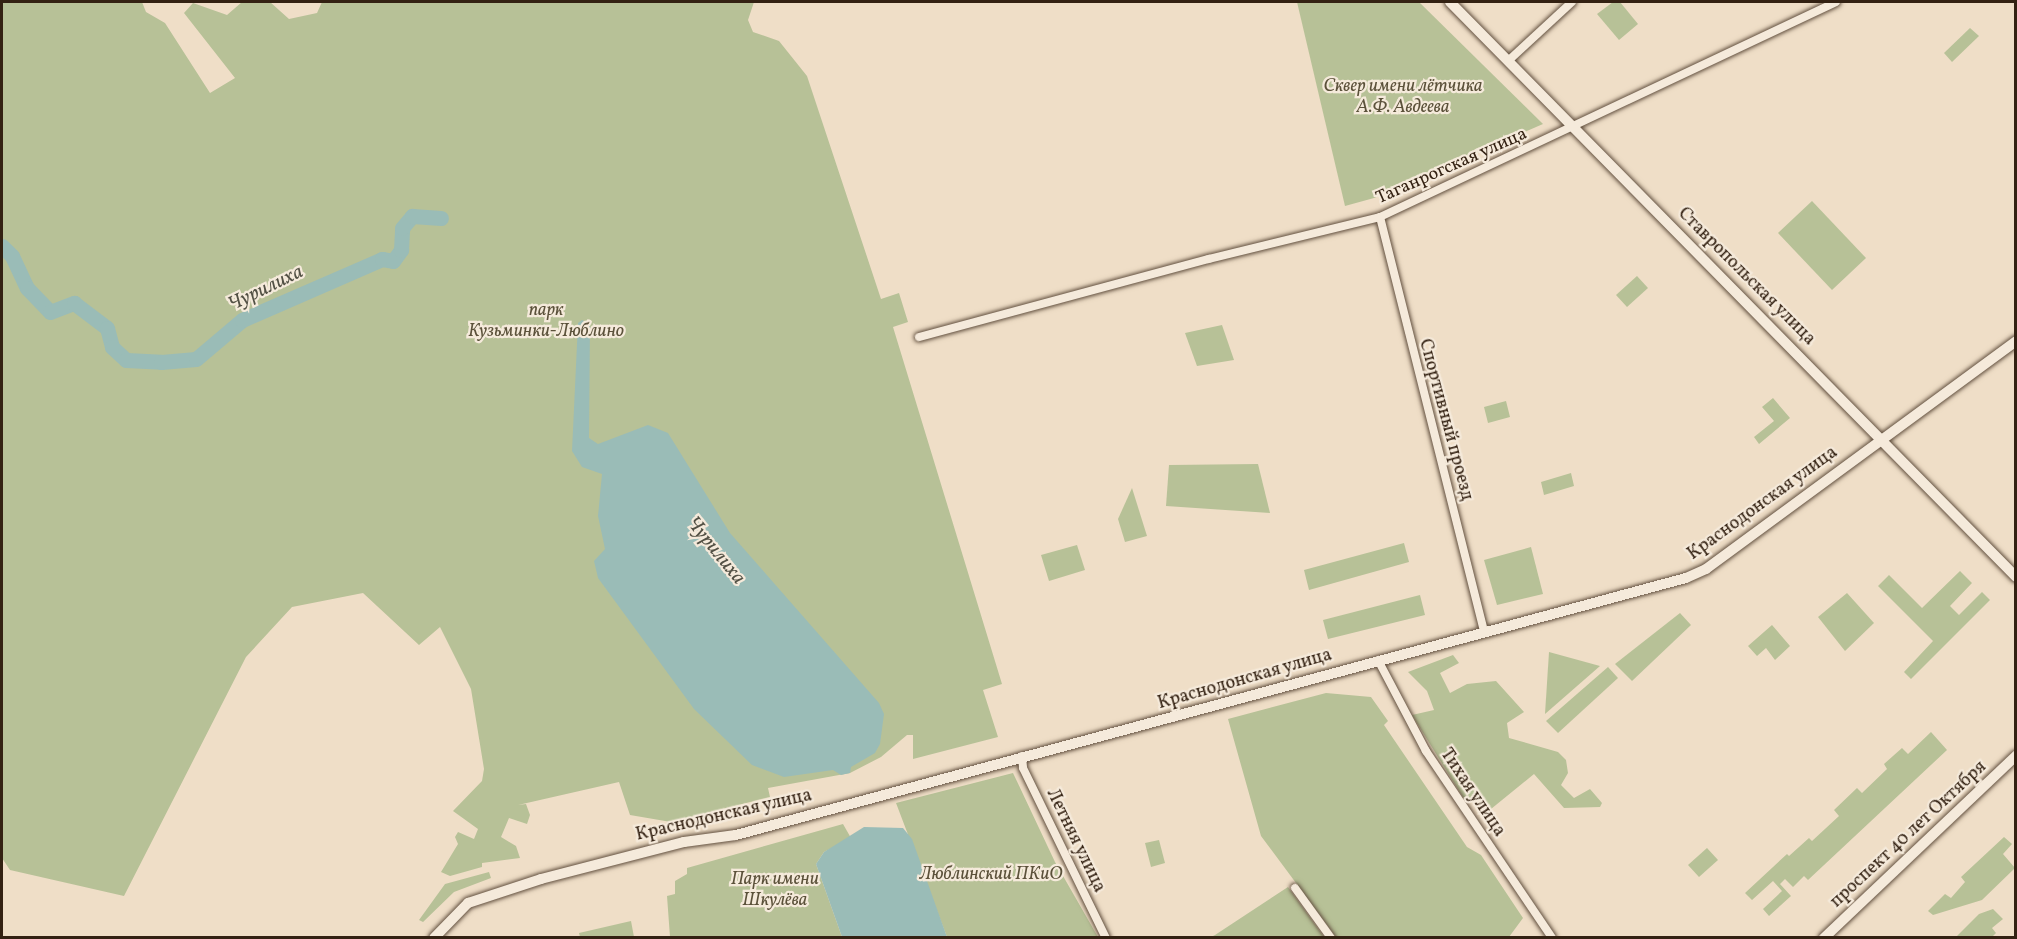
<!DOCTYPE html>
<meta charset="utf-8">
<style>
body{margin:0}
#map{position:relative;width:2017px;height:939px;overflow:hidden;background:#efdec7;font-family:Vollkorn,serif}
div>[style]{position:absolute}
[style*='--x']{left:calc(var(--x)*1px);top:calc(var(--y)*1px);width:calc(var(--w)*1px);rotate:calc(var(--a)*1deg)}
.green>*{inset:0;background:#b7c197}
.water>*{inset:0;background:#9abcb7}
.river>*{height:15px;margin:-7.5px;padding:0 7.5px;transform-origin:7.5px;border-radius:7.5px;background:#9abcb7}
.roads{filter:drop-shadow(0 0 2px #62503f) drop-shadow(0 0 2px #62503f)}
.street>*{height:8px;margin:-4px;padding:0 4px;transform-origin:4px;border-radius:4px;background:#f5eadb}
.secondary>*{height:10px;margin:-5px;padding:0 5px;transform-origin:5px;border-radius:5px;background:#f5eadb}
span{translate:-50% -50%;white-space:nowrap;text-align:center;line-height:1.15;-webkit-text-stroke:4.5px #f5eadb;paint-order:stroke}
.park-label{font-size:18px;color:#5b513a;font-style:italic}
.street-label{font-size:18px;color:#332112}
.water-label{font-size:20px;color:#525044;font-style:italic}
.frame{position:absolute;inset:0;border:3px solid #332112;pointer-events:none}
</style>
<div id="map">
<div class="green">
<div style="clip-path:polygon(2px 2px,142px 2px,146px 12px,165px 23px,210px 93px,235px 78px,184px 13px,193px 3px,227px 15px,242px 2px,270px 2px,289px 19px,317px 13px,322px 2px,754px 2px,748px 20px,753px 32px,779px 41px,807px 76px,881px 299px,899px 293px,908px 322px,893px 327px,1002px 684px,983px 690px,998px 737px,913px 759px,913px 735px,907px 735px,881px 757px,850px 773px,768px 788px,770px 797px,671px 822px,630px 815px,619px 782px,518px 805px,526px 804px,530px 815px,527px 824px,509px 818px,501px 837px,516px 846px,520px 858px,482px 863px,482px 867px,450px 876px,441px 872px,458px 844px,455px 837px,458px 832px,474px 839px,478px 829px,453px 811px,482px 781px,484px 769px,471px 689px,440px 627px,419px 645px,363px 593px,292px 607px,246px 657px,124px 896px,10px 870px,2px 858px)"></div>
<div style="clip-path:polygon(1297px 2px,1419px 2px,1543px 124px,1374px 198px,1345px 206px)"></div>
<div style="clip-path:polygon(1613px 2px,1620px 2px,1638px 24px,1619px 40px,1597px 14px)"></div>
<div style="clip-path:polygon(1970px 28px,1979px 36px,1952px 62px,1944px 53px)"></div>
<div style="clip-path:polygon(1812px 201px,1866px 258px,1832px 290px,1778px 233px)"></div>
<div style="clip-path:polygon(1637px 276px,1648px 288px,1627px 307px,1616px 295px)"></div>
<div style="clip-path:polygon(1222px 325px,1234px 360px,1197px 366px,1185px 333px)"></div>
<div style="clip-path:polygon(1773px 398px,1790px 418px,1759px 444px,1754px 437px,1774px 421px,1762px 407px)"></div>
<div style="clip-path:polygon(1506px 401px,1510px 417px,1488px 423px,1484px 407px)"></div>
<div style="clip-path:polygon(1258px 464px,1270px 513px,1166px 506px,1169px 465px)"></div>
<div style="clip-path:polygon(1571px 473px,1574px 486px,1544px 495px,1541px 482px)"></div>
<div style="clip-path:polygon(1132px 488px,1147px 536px,1125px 542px,1118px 519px)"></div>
<div style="clip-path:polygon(1404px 543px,1409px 562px,1309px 590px,1304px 570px)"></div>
<div style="clip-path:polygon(1077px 545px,1085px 570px,1049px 581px,1041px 555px)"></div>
<div style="clip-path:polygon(1531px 547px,1543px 594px,1497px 605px,1484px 560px)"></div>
<div style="clip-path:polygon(1960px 571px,1972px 583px,1950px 606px,1959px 615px,1982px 592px,1990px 600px,1911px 679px,1904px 672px,1933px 641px,1878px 586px,1889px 575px,1922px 608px)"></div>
<div style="clip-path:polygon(1847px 593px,1874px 623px,1845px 651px,1818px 617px)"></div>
<div style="clip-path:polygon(1420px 595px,1425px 615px,1328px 639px,1323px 620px)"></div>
<div style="clip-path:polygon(1680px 613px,1691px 625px,1632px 681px,1615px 664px)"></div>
<div style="clip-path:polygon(1772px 625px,1790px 646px,1775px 660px,1766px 648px,1757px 656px,1748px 646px)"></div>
<div style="clip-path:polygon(1549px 652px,1600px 666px,1545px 714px)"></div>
<div style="clip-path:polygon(1453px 655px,1459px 663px,1440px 673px,1450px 693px,1467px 684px,1496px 681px,1524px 712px,1507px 723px,1509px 738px,1558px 752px,1566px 760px,1568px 773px,1561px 785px,1574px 798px,1590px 789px,1602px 803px,1600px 807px,1564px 808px,1534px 774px,1491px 809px,1484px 799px,1464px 799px,1412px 715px,1434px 710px,1427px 691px,1408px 672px)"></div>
<div style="clip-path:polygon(1608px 667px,1618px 678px,1558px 733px,1546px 721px)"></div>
<div style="clip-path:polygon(1326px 693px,1371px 697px,1388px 721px,1384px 725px,1467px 847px,1481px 855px,1523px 918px,1509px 937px,1336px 937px,1261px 836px,1228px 719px)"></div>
<div style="clip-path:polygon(1931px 732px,1947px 750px,1808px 880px,1804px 876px,1793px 887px,1785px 879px,1780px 884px,1791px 896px,1769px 916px,1763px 909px,1782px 891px,1773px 881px,1752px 900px,1745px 893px,1787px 854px,1789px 856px,1809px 838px,1812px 841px,1839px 816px,1834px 810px,1857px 788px,1862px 793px,1887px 769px,1884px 764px,1902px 748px,1908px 754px)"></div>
<div style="clip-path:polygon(1013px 773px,1055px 862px,1098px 937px,947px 937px,896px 803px)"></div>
<div style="clip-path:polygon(843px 824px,851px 838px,824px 852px,816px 864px,842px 937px,670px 937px,667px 896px,675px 894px,675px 881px,687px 874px,687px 868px)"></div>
<div style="clip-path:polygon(2004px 837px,2012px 844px,2003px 854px,2015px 868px,1982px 900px,1933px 915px,1928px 911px,1945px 894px,1951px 898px,1965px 882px,1961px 877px)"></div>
<div style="clip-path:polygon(1159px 840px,1165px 863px,1151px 867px,1145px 843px)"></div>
<div style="clip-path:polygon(1707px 848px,1718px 860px,1699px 877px,1688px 865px)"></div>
<div style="clip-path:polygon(489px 872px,491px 878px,454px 892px,423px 922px,419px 920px,445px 884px)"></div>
<div style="clip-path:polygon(1288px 887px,1324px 937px,1211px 937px,1215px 935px)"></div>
<div style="clip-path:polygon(1993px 909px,2003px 919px,1992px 928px,1996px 933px,1992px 937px,1956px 937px,1979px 914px)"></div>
<div style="clip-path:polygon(631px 921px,634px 937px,580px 937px,579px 933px)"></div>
</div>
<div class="water">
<div style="clip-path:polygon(582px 320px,590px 324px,589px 438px,598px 444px,648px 425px,668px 433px,730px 533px,879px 703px,884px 714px,880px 744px,875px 753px,851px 767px,850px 773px,841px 775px,833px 770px,784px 777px,752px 765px,694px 709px,598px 578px,594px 561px,605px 549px,598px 516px,602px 474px,582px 467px,572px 451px,578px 323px)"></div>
<div style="clip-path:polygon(864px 827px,903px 828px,912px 839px,947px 937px,842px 937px,816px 864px,824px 852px)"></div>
</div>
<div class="river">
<div style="--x:2;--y:246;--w:14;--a:45"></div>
<div style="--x:12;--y:256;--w:35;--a:65"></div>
<div style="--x:27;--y:288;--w:33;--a:46"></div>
<div style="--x:50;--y:312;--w:26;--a:-21"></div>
<div style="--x:74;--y:303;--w:41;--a:37.1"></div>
<div style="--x:107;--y:328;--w:20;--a:75"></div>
<div style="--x:112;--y:347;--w:19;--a:43"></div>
<div style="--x:126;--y:360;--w:35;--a:3"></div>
<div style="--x:161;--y:362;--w:35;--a:-5"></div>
<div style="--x:196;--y:359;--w:60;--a:-40.3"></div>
<div style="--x:242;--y:320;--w:153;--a:-23.5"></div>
<div style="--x:382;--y:259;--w:11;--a:10"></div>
<div style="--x:393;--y:261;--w:14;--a:-54"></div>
<div style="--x:401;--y:250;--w:22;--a:-87"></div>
<div style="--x:402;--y:228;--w:16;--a:-50"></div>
<div style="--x:412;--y:216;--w:29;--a:4"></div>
</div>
<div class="roads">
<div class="street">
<div style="--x:1508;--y:61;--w:87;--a:-42.7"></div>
<div style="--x:1380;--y:217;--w:426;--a:75.9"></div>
<div style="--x:919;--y:337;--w:300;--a:-15.1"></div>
<div style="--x:1209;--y:259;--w:176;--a:-13.8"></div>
<div style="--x:1380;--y:217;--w:504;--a:-25.24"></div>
<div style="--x:1378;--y:660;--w:103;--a:62.2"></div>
<div style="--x:1426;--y:751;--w:225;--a:56"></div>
<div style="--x:1022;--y:756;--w:12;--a:85"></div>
<div style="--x:1023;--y:768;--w:189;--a:64"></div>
<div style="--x:1295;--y:888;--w:62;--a:54.2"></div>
</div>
<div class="secondary">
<div style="--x:1450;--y:2;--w:807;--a:45.45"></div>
<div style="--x:434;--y:938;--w:49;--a:-45.8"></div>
<div style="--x:468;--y:903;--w:77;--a:-18.2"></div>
<div style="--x:541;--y:879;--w:148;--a:-14.5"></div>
<div style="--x:684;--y:842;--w:52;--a:-7.7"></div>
<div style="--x:736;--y:835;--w:984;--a:-15.14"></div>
<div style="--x:1686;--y:578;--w:22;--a:-24"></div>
<div style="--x:1706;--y:569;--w:385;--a:-36.3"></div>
<div style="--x:1824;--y:938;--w:265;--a:-43.5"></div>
</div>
</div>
<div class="park-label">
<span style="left:1403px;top:98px">Сквер имени лётчика<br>А.Ф. Авдеева</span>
<span style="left:546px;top:322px">парк<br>Кузьминки-Люблино</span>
<span style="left:991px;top:875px">Люблинский ПКиО</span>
<span style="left:775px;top:891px">Парк имени<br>Шкулёва</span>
</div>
<div class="street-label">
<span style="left:1452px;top:167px;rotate:-24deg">Таганрогская улица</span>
<span style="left:1746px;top:277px;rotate:45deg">Ставропольская улица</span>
<span style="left:1445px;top:420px;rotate:75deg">Спортивный проезд</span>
<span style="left:1763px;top:504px;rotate:-36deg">Краснодонская улица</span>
<span style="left:1245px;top:680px;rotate:-16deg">Краснодонская улица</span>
<span style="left:1472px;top:793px;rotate:56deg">Тихая улица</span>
<span style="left:724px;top:816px;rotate:-13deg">Краснодонская улица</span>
<span style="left:1909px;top:835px;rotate:-43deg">проспект 40 лет Октября</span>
<span style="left:1075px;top:841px;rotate:64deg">Летняя улица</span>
</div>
<div class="water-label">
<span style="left:266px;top:289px;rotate:-26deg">Чурилиха</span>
<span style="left:715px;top:551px;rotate:51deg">Чурилиха</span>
</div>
<div class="frame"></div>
</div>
